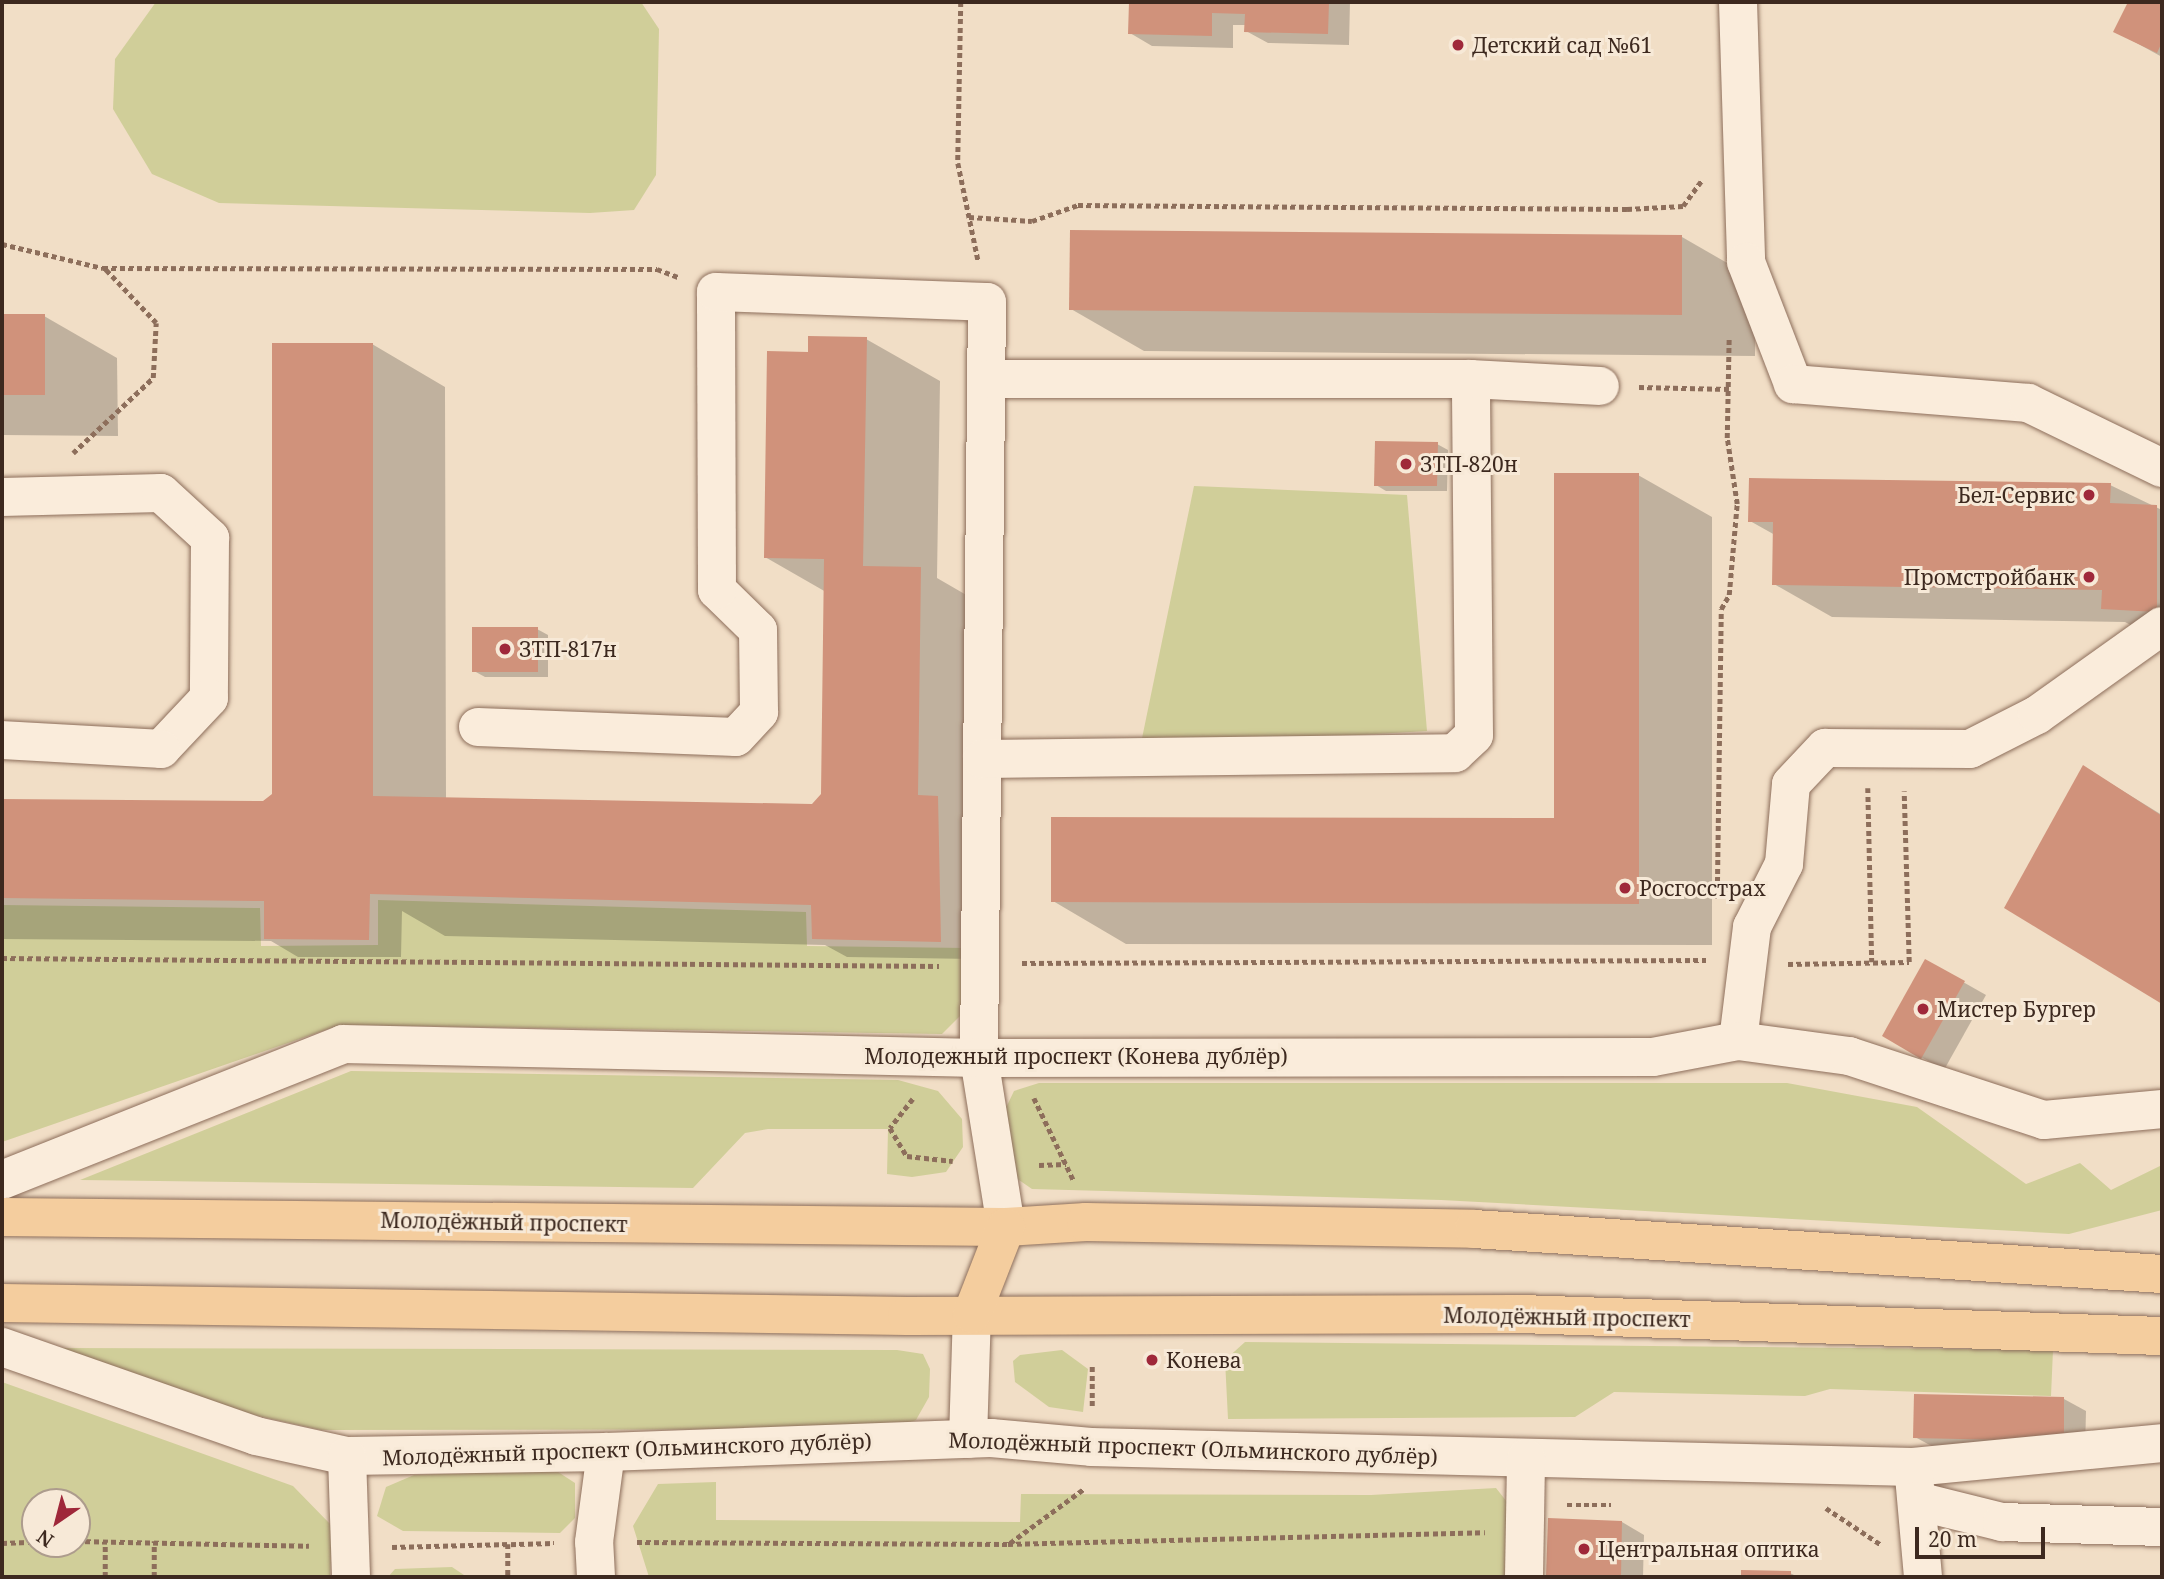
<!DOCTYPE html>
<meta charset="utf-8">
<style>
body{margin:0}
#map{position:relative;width:2164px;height:1579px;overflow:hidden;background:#f1dec6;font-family:"Noto Serif",serif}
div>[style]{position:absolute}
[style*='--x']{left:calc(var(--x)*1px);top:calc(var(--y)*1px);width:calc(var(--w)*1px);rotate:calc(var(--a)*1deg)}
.green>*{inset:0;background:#d0ce99}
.shadow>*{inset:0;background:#0003}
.building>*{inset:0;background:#d0927b}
.path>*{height:4.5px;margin-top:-2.25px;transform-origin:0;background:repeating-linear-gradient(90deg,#8d6e5b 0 5px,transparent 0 8.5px)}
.roads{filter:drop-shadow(0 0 2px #8d6e5b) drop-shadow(0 0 2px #8d6e5b)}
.minor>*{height:38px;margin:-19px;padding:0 19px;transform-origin:19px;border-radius:19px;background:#faecdb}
.major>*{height:38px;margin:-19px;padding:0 19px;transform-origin:19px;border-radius:19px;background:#f4cd9e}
.dots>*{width:19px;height:19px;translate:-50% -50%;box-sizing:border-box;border:4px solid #f7e9d7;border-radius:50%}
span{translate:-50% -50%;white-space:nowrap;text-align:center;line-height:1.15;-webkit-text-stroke:6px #f7e9d7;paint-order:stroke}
.poi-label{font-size:21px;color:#3d291f}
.left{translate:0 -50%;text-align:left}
.right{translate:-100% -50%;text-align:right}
.street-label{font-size:21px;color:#3d291f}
.frame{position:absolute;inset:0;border:4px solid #3d291f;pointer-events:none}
.north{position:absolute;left:21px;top:1488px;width:70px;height:70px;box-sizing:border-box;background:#f7e9d7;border:2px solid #ad9c8d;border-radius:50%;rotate:215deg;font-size:19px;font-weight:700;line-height:28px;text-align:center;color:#3d291f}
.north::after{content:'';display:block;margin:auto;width:24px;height:32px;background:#9f283a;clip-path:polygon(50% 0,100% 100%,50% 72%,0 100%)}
.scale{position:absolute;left:1915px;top:1527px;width:130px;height:32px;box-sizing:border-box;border:4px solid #3d291f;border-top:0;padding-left:9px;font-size:21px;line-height:24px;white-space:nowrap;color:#3d291f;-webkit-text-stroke:5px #f7e9d7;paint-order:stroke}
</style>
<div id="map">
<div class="green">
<div style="clip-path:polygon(156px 2px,641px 2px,659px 29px,656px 175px,634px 210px,590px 213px,219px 203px,152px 174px,113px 109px,115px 59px)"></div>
<div style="clip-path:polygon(1194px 486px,1407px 495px,1427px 731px,1140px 748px)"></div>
<div style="clip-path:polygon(378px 900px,806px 912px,807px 946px,967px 948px,964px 1012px,942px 1034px,340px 1025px,2px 1142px,2px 905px,260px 908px,261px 946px,378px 945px)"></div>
<div style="clip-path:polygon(351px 1071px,898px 1080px,938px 1091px,962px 1119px,963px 1147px,946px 1172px,912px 1177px,887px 1174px,888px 1129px,768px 1129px,745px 1133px,693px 1188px,80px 1180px)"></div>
<div style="clip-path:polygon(1039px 1083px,1787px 1083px,1917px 1107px,2026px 1184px,2080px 1163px,2111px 1190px,2162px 1165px,2162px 1210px,2069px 1234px,1441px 1200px,1032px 1189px,1000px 1167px,1002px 1116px,1014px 1091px)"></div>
<div style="clip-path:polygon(1245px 1342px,2053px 1350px,2051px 1396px,1830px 1389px,1805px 1396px,1614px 1392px,1575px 1417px,1228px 1419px,1225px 1360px)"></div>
<div style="clip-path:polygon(50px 1348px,897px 1350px,923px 1354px,930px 1369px,929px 1397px,916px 1420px,892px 1429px,321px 1430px,250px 1414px)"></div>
<div style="clip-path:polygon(1062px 1350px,1088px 1369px,1083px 1412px,1049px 1407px,1015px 1382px,1013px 1361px,1020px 1355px)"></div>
<div style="clip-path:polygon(evenodd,2px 1382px,293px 1486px,332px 1526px,330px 1577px,2px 1577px,2px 1382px,35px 1502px,77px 1502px,77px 1544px,35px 1544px,35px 1502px)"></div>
<div style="clip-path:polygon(555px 1470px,575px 1483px,575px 1518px,560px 1533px,403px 1531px,377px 1516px,386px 1487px,414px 1475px)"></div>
<div style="clip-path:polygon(716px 1482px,716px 1520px,1020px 1522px,1021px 1494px,1371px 1495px,1496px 1488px,1511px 1507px,1512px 1577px,649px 1577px,633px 1526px,658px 1484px)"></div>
<div style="clip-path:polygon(452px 1567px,467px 1577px,388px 1577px,395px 1569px)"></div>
</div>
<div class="shadow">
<div style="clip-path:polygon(1130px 2px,1350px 2px,1349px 45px,1268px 43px,1246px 31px,1246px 25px,1233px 25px,1233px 48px,1152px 46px,1130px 33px)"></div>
<div style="clip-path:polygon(2130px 2px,2162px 2px,2162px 57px,2115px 31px)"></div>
<div style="clip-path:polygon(1682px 237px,1755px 279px,1755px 356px,1144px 351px,1071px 309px)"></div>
<div style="clip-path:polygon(2px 316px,44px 316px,117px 358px,118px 436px,2px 435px)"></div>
<div style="clip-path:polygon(866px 339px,940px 381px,937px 578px,994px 611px,973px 959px,847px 957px,825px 945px,445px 936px,402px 911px,401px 957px,298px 957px,271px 941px,2px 939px,2px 801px,264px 803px,274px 795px,372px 344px,445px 387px,446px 799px,814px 806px,822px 795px,826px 592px,765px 557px,810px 353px)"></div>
<div style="clip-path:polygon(1437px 444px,1448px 450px,1447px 491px,1386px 491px,1376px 485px)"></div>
<div style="clip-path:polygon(1638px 475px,1712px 517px,1712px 945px,1126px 944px,1053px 901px,1556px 820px)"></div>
<div style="clip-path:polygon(2110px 485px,2162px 510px,2162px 642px,2125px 622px,1832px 617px,1774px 584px,1775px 535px,1750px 521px)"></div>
<div style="clip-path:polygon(537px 629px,548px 635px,548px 677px,485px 677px,474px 671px)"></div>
<div style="clip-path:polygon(2084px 767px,2162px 815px,2162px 1002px,2006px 907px)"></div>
<div style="clip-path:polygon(1926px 961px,1986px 995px,1944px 1070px,1884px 1036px)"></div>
<div style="clip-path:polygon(2064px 1399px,2086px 1411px,2085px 1452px,1937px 1449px,1915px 1437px)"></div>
<div style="clip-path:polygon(1549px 1520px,1622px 1522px,1644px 1535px,1643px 1577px,1548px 1577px)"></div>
<div style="clip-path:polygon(1743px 1572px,1790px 1573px,1798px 1577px,1742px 1577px)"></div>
</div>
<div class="building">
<div style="clip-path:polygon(1129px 2px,1329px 2px,1328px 34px,1244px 32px,1245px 14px,1212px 13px,1212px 36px,1128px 34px)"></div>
<div style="clip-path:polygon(2128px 2px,2162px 2px,2162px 42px,2157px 53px,2113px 32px)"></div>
<div style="clip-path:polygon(1070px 230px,1682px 235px,1682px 315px,1069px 310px)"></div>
<div style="clip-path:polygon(2px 314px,45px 314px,45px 395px,2px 395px)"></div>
<div style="clip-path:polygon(808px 336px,867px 337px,863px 566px,921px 567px,918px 795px,938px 796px,941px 942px,812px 939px,811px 905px,370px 894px,369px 940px,264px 939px,264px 901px,2px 898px,2px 799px,263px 801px,272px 794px,272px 343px,373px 343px,373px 796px,812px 804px,821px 794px,824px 559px,764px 558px,767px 351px,808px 352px)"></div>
<div style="clip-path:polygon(1375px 441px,1438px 442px,1437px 486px,1374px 486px)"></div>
<div style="clip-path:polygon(1554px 473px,1639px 473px,1639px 904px,1051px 902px,1051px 817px,1554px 818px)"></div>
<div style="clip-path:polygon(1749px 478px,2111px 483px,2110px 503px,2157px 505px,2157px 612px,2101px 609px,2102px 590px,1772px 585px,1773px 522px,1748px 522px)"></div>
<div style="clip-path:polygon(472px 627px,538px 627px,538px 672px,472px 672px)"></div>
<div style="clip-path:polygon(2083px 765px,2162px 816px,2162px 1004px,2004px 908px)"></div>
<div style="clip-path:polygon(1925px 959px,1965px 981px,1921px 1059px,1882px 1036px)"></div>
<div style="clip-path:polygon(1914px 1394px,2064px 1397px,2064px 1441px,1913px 1438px)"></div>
<div style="clip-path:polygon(1548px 1518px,1622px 1521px,1621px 1577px,1546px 1577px)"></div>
<div style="clip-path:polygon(1741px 1570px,1791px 1571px,1791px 1577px,1741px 1577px)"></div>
</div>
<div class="path">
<div style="--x:961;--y:2;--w:161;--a:91.1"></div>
<div style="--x:958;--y:163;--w:99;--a:78.3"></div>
<div style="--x:969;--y:217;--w:63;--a:3.6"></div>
<div style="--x:1032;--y:221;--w:49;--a:-19.2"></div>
<div style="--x:1078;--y:205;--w:549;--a:0.42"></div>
<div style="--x:1627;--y:209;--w:56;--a:-3.1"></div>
<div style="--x:1683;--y:206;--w:32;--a:-54"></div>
<div style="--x:2;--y:244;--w:104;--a:13.4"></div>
<div style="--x:103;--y:268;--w:554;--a:0.1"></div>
<div style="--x:657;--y:269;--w:25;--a:21"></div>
<div style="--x:1639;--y:387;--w:90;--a:1.3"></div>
<div style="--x:73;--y:453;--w:110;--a:-43.2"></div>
<div style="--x:153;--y:378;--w:55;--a:-86.9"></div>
<div style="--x:156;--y:323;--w:76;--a:-133.4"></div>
<div style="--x:1868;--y:788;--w:174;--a:88.7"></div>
<div style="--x:1717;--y:899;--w:290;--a:-89.2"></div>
<div style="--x:1721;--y:609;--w:16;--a:-60"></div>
<div style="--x:1729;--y:595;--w:91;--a:-85"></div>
<div style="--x:1737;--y:504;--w:67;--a:-98.6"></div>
<div style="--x:1727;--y:438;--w:101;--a:-88.9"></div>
<div style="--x:2;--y:958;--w:937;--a:0.49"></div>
<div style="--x:1022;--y:963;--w:684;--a:-0.25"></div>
<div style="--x:1788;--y:964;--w:121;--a:-0.9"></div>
<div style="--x:1909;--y:962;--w:171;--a:-91.7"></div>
<div style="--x:1034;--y:1098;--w:92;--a:64.3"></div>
<div style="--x:913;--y:1099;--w:37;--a:128"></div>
<div style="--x:890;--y:1128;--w:33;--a:59"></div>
<div style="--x:907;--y:1156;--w:46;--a:6.2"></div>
<div style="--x:1039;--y:1165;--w:27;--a:-2"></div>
<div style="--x:1092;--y:1406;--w:41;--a:-90"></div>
<div style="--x:1567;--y:1505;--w:44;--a:0"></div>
<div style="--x:1826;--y:1508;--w:65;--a:33.7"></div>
<div style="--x:77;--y:1541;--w:232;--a:1.2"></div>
<div style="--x:637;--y:1542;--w:371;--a:0.3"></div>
<div style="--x:1008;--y:1544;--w:477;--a:-1.4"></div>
<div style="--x:2;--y:1543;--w:33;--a:-2"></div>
<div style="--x:1010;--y:1543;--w:93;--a:-36.3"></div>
<div style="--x:508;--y:1544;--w:33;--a:90"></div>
<div style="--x:392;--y:1547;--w:162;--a:-1.4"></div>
<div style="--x:105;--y:1577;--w:36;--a:-90"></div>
<div style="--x:154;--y:1577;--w:36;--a:-90"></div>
</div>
<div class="roads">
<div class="minor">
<div style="--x:1738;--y:2;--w:260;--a:88.2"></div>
<div style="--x:1746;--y:262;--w:131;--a:68.9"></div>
<div style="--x:1793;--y:384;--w:236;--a:4.6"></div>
<div style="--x:2028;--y:403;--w:149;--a:25.9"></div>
<div style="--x:1471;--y:379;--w:129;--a:3.1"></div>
<div style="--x:2;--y:497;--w:159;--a:-1.4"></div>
<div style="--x:161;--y:493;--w:67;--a:42.6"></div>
<div style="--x:210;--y:538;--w:160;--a:90.4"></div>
<div style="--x:209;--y:698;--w:70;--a:133.3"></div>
<div style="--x:161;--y:749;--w:159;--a:-176.8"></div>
<div style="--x:478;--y:727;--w:258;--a:2.2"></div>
<div style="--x:736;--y:737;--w:34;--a:-47"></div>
<div style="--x:759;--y:712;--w:82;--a:-90.7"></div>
<div style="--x:758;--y:630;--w:57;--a:-135.7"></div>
<div style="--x:717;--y:590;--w:298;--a:-90.2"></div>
<div style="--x:716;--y:292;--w:271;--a:2.1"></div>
<div style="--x:987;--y:302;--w:756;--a:90.61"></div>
<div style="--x:979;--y:1058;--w:171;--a:80.9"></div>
<div style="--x:982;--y:759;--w:473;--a:-0.7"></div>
<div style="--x:1455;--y:753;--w:26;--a:-43"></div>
<div style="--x:1474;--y:735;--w:356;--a:-90.5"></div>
<div style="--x:1471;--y:379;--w:482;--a:180"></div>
<div style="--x:1738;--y:1041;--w:115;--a:-83"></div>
<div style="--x:1752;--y:927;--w:71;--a:-63.1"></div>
<div style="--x:1784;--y:864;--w:80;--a:-85"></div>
<div style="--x:1791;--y:784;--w:50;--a:-46.6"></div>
<div style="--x:1825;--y:748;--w:145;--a:0.4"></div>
<div style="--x:1970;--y:749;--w:75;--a:-26.9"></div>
<div style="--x:2037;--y:715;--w:153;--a:-35.5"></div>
<div style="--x:2;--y:1180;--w:367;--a:-21.7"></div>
<div style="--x:343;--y:1044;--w:636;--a:1.26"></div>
<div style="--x:979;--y:1058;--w:674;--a:-0.09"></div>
<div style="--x:1653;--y:1057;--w:86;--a:-10.7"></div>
<div style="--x:1738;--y:1041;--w:112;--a:7.7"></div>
<div style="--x:1849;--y:1056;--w:205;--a:18.2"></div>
<div style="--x:2044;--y:1120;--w:119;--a:-5.3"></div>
<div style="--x:2;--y:1347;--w:269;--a:19.3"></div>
<div style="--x:256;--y:1436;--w:93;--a:12.4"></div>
<div style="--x:347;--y:1456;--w:259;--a:-0.9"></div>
<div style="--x:606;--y:1452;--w:385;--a:-2.1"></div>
<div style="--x:991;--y:1438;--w:100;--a:5.1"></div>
<div style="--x:1091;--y:1447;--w:822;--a:1.39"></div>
<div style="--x:1913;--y:1467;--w:250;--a:-5.5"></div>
<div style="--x:968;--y:1439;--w:125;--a:-88.2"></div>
<div style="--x:347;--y:1456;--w:121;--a:88.1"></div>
<div style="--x:1914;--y:1476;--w:101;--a:84.9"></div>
<div style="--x:1917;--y:1501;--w:88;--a:13.9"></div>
<div style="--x:2002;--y:1522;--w:160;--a:1.8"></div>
<div style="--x:596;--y:1577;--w:35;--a:-93"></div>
<div style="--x:594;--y:1542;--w:91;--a:-82.4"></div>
<div style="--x:1524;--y:1577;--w:119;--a:-89"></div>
</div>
<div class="major">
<div style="--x:2;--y:1217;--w:1004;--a:0.57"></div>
<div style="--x:1006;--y:1227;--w:80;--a:-3.6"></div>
<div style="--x:1086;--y:1222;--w:388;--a:1"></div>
<div style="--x:1474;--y:1229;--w:689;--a:3.74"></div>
<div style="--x:2;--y:1303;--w:905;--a:0.82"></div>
<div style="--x:907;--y:1316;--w:614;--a:-0.19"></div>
<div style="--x:1521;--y:1314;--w:641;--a:1.97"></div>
<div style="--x:972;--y:1314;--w:93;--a:-68.7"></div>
</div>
</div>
<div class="dots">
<div style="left:1458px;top:45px;background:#9f283a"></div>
<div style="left:1406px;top:464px;background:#9f283a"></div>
<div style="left:2089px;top:495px;background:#9f283a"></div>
<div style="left:2089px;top:577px;background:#9f283a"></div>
<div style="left:505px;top:649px;background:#9f283a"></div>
<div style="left:1625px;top:888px;background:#9f283a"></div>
<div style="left:1923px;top:1009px;background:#9f283a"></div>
<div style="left:1152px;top:1360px;background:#9f283a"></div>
<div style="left:1584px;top:1549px;background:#9f283a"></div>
</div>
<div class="poi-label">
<span class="left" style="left:1472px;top:45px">Детский сад №61</span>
<span class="left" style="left:1420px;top:464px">ЗТП-820н</span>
<span class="right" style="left:2075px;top:495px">Бел-Сервис</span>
<span class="right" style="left:2075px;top:577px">Промстройбанк</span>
<span class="left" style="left:519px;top:649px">ЗТП-817н</span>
<span class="left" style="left:1639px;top:888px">Росгосстрах</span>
<span class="left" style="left:1937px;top:1009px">Мистер Бургер</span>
<span class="left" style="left:1166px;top:1360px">Конева</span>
<span class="left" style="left:1598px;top:1549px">Центральная оптика</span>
</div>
<div class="street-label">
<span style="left:1076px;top:1056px">Молодежный проспект (Конева дублёр)</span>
<span style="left:504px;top:1222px;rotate:1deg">Молодёжный проспект</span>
<span style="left:1567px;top:1317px;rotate:1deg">Молодёжный проспект</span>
<span style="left:1193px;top:1448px;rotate:2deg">Молодёжный проспект (Ольминского дублёр)</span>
<span style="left:627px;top:1449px;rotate:-2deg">Молодёжный проспект (Ольминского дублёр)</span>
</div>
<div class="frame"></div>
<div class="north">N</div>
<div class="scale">20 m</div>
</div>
